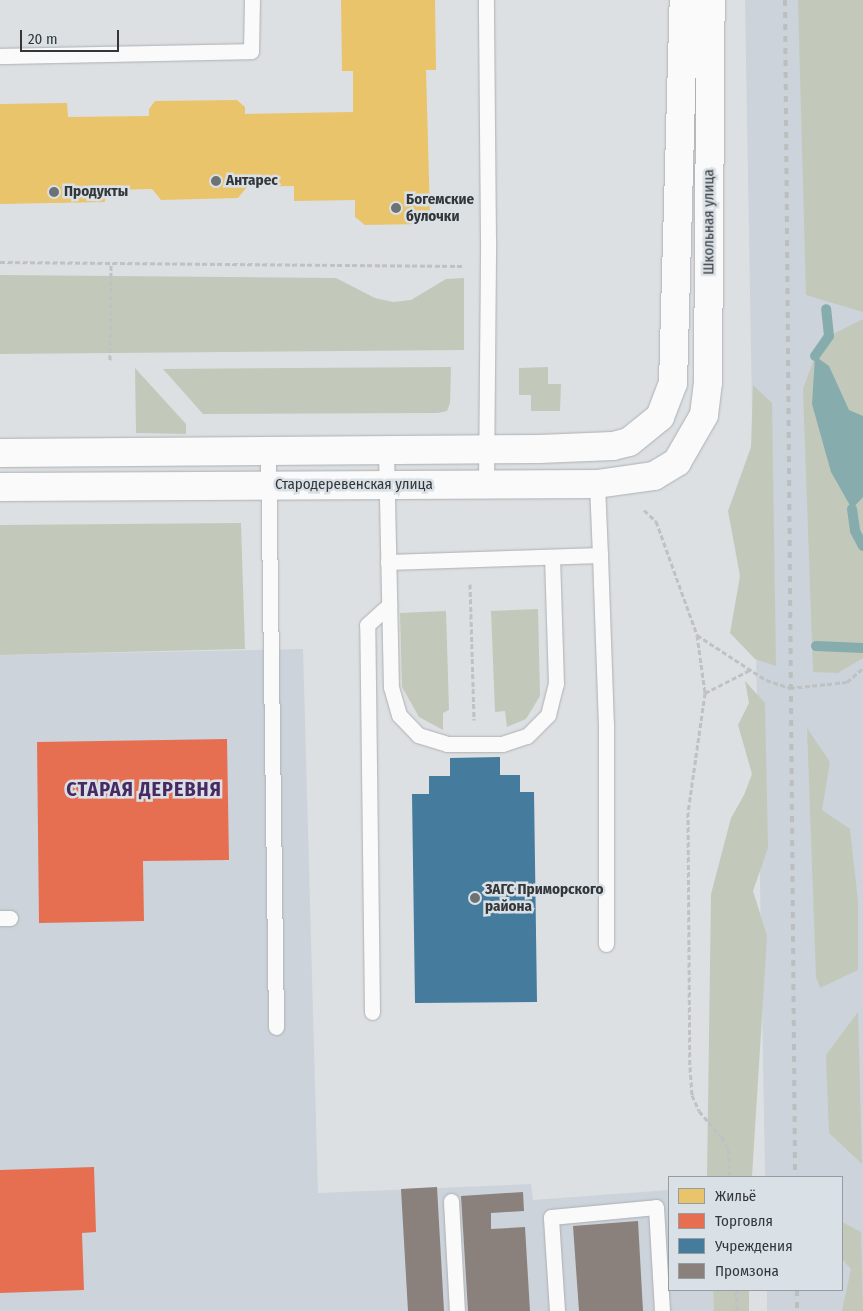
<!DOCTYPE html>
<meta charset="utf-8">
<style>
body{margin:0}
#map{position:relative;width:863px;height:1311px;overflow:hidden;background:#dce0e3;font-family:"Fira Sans Condensed",sans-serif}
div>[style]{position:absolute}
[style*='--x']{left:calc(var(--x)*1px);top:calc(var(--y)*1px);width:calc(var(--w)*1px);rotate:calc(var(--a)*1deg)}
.built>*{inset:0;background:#ccd3db}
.green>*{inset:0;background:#c2c9ba}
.water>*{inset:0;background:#86acae}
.homes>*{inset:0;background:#e9c46a}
.shops>*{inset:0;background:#e76f51}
.public>*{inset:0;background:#457b9d}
.industry>*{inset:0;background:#8a817c}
.stream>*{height:10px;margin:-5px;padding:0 5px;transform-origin:5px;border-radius:5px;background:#86acae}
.path>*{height:3px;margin-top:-1.5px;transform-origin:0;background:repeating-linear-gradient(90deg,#bfc1c2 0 5px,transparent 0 7.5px)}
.roads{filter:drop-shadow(0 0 1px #adb0b2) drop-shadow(0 0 1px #adb0b2)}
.lane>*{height:15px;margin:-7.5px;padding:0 7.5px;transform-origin:7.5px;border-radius:7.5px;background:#fafafb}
.street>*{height:28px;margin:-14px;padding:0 14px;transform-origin:14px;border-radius:14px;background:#fafafb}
.rail>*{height:4px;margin-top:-2px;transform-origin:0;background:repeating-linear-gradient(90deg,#bdbebe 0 6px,transparent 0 12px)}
.dots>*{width:14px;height:14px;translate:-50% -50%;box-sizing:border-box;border:2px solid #d9e0e6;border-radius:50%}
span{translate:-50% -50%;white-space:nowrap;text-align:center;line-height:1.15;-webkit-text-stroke:5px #d9e0e6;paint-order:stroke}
.poi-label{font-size:15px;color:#343739;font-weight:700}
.left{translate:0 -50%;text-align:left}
.street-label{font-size:15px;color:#343739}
.district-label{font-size:20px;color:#492961;font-weight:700;letter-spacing:1px}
.legend{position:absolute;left:668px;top:1176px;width:175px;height:115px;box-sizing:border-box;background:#d9e0e6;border:1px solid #979ca1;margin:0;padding:6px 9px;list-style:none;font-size:15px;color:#343739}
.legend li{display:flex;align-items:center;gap:10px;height:25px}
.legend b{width:25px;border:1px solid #979ca1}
.scale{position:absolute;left:20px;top:30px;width:99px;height:22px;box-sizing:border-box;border:2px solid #343739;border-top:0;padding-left:6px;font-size:15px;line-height:18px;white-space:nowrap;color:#343739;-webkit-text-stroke:4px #d9e0e6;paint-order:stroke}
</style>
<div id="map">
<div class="built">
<div style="clip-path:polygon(745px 0,863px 0,863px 1311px,767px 1311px,767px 1290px,842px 1290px,842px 1177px,765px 1177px)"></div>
<div style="clip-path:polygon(303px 649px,318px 1193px,531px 1184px,533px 1200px,669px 1190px,669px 1290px,713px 1290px,714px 1311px,0 1311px,0 655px)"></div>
</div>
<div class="green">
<div style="clip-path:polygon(798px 0,863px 0,863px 312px,806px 295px)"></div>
<div style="clip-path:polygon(0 275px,336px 278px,375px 298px,393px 302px,411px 300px,446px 279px,464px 278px,464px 350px,0 354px)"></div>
<div style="clip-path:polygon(863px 319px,863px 658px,838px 673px,813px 672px,803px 389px,815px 356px,829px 336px)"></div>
<div style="clip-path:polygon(451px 367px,450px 403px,447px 411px,438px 413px,203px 414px,163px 369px)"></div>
<div style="clip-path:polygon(548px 367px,548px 384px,561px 384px,560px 411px,531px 411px,531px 395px,519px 395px,519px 368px)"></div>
<div style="clip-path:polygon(135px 368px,186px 424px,186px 434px,136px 433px)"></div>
<div style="clip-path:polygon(753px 385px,772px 403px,776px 666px,755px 659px,730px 633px,740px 576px,728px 511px,751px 447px)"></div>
<div style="clip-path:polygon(241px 523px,245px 649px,0 655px,0 525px)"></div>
<div style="clip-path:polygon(538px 609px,540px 696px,526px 719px,507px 727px,505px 711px,495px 712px,491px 611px)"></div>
<div style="clip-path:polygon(446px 611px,449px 710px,443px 713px,443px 730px,419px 717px,402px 687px,400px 613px)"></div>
<div style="clip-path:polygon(745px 681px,765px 703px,768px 848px,753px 891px,767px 936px,752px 1177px,707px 1177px,711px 894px,731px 818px,744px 795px,752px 774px,738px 725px,749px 703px)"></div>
<div style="clip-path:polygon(807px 728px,830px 762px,822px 810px,850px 829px,858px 901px,858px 970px,820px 988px,816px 977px)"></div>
<div style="clip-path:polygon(858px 1012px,862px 1164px,829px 1133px,826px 1055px)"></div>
<div style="clip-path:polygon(842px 1222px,861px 1232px,863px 1311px,842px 1311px,851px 1269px,842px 1259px)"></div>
<div style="clip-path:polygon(713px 1290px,749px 1290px,749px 1311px,714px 1311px)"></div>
</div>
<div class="water">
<div style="clip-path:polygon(815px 356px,829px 366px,849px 410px,863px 416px,863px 497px,852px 509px,831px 472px,812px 404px)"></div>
</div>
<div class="homes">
<div style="clip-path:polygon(341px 0,435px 0,436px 70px,426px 70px,430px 215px,421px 224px,365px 225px,355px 217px,355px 200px,294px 201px,294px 186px,247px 187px,238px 198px,161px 200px,152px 189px,105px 190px,105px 202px,0 204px,0 104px,67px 103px,68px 117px,149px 116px,149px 109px,155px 101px,237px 100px,245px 107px,245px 114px,353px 112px,353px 71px,342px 71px)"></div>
</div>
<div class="shops">
<div style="clip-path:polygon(227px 739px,229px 860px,143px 861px,144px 921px,39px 923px,37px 742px)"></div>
<div style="clip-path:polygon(94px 1167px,96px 1232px,82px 1233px,84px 1290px,0 1293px,0 1170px)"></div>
</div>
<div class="public">
<div style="clip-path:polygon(500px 757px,500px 775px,520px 775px,520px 792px,534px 792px,537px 1002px,415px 1003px,412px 794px,429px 794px,429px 776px,450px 776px,450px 758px)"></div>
</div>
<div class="industry">
<div style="clip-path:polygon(437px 1187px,444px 1311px,408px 1311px,401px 1189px)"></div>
<div style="clip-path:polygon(523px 1192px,524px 1211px,491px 1213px,491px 1229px,525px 1227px,530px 1311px,468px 1311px,461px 1196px)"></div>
<div style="clip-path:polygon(638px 1221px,643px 1311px,579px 1311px,573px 1226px)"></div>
</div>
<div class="stream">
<div style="--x:815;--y:356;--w:24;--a:-55"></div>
<div style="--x:829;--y:336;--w:27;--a:-96"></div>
<div style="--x:852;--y:509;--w:22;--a:82"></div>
<div style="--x:855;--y:531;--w:17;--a:62"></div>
<div style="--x:816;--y:646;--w:47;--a:2.4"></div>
</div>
<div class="path">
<div style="--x:0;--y:262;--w:464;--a:0.5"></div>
<div style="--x:110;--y:360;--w:96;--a:-89.4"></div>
<div style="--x:644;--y:510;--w:16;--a:43"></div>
<div style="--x:656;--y:521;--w:121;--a:70.2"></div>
<div style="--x:697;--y:635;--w:82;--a:33.1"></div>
<div style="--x:766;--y:680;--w:25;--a:18"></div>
<div style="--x:790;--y:688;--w:57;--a:-6"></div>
<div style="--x:847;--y:682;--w:21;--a:-41"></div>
<div style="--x:470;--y:584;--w:136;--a:88.3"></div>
<div style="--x:697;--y:635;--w:59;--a:82.1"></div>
<div style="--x:705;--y:693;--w:120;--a:98.1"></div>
<div style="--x:688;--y:812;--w:255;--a:89.6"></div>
<div style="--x:690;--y:1067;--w:28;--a:86"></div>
<div style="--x:692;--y:1095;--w:17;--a:66"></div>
<div style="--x:699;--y:1111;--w:35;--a:49"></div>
<div style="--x:722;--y:1137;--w:13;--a:63"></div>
<div style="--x:728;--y:1149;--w:28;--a:86"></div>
<div style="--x:705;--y:693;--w:51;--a:-27.1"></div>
<div style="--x:736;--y:1290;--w:21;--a:87"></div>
</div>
<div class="roads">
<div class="lane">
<div style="--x:0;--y:56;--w:251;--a:-1.1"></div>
<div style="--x:251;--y:51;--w:51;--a:-88.9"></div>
<div style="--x:386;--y:450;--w:237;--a:88.8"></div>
<div style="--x:391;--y:687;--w:29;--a:74"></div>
<div style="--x:399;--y:715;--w:28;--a:46"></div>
<div style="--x:418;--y:735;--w:30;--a:17"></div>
<div style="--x:447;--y:744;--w:55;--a:0"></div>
<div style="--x:502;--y:744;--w:26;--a:-18"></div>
<div style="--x:527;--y:736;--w:30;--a:-45"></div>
<div style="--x:548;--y:715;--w:32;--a:-76"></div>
<div style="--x:556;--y:684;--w:127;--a:-91.8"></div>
<div style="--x:268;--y:451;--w:576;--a:89.2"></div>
<div style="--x:486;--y:484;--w:243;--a:-89.5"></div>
<div style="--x:488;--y:241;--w:241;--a:-90.5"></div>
<div style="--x:597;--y:484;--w:71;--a:87.6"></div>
<div style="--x:388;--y:562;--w:212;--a:-1.9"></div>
<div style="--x:600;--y:555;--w:169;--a:88"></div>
<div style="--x:606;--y:724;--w:220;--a:90"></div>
<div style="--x:0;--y:918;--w:10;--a:0"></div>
<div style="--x:372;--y:1012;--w:387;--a:-90.7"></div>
<div style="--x:367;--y:625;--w:30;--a:-42"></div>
<div style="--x:451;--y:1201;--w:110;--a:86.9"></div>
<div style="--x:557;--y:1311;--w:94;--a:-93.7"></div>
<div style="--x:551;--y:1217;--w:105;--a:-5.4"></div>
<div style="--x:656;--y:1207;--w:104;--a:86.7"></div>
</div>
<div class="street">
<div style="--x:0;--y:453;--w:539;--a:-0.43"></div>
<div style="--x:539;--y:449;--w:74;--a:-2.3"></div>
<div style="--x:613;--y:446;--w:16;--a:-14"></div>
<div style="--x:629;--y:442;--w:40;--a:-39"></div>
<div style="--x:660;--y:417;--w:36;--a:-69"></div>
<div style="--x:673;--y:383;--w:383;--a:-88.4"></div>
<div style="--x:0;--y:487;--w:597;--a:-0.29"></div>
<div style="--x:597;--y:484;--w:58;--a:-8"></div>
<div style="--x:654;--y:476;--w:27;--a:-31"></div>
<div style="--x:677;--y:462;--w:54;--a:-60.1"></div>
<div style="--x:704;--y:415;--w:33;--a:-83"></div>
<div style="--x:708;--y:382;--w:382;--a:-89.6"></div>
</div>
</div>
<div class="rail">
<div style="--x:785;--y:0;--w:1177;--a:89.51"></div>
<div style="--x:797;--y:1290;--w:21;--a:90"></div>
</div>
<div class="dots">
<div style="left:216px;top:181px;background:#6f7274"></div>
<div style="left:54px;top:192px;background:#6f7274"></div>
<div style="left:396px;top:208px;background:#6f7274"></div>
<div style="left:475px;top:898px;background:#6f7274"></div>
</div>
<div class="poi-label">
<span class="left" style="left:226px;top:181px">Антарес</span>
<span class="left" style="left:64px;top:192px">Продукты</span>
<span class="left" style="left:406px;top:208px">Богемские<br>булочки</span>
<span class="left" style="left:485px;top:898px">ЗАГС Приморского<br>района</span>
</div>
<div class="street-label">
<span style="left:709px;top:222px;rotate:-90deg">Школьная улица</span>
<span style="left:354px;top:485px">Стародеревенская улица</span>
</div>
<div class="district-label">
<span style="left:144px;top:789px">СТАРАЯ ДЕРЕВНЯ</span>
</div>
<ul class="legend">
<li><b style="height:14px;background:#e9c46a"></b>Жильё</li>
<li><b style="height:14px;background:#e76f51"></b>Торговля</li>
<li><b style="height:14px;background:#457b9d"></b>Учреждения</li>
<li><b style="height:14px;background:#8a817c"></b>Промзона</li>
</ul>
<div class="scale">20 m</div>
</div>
